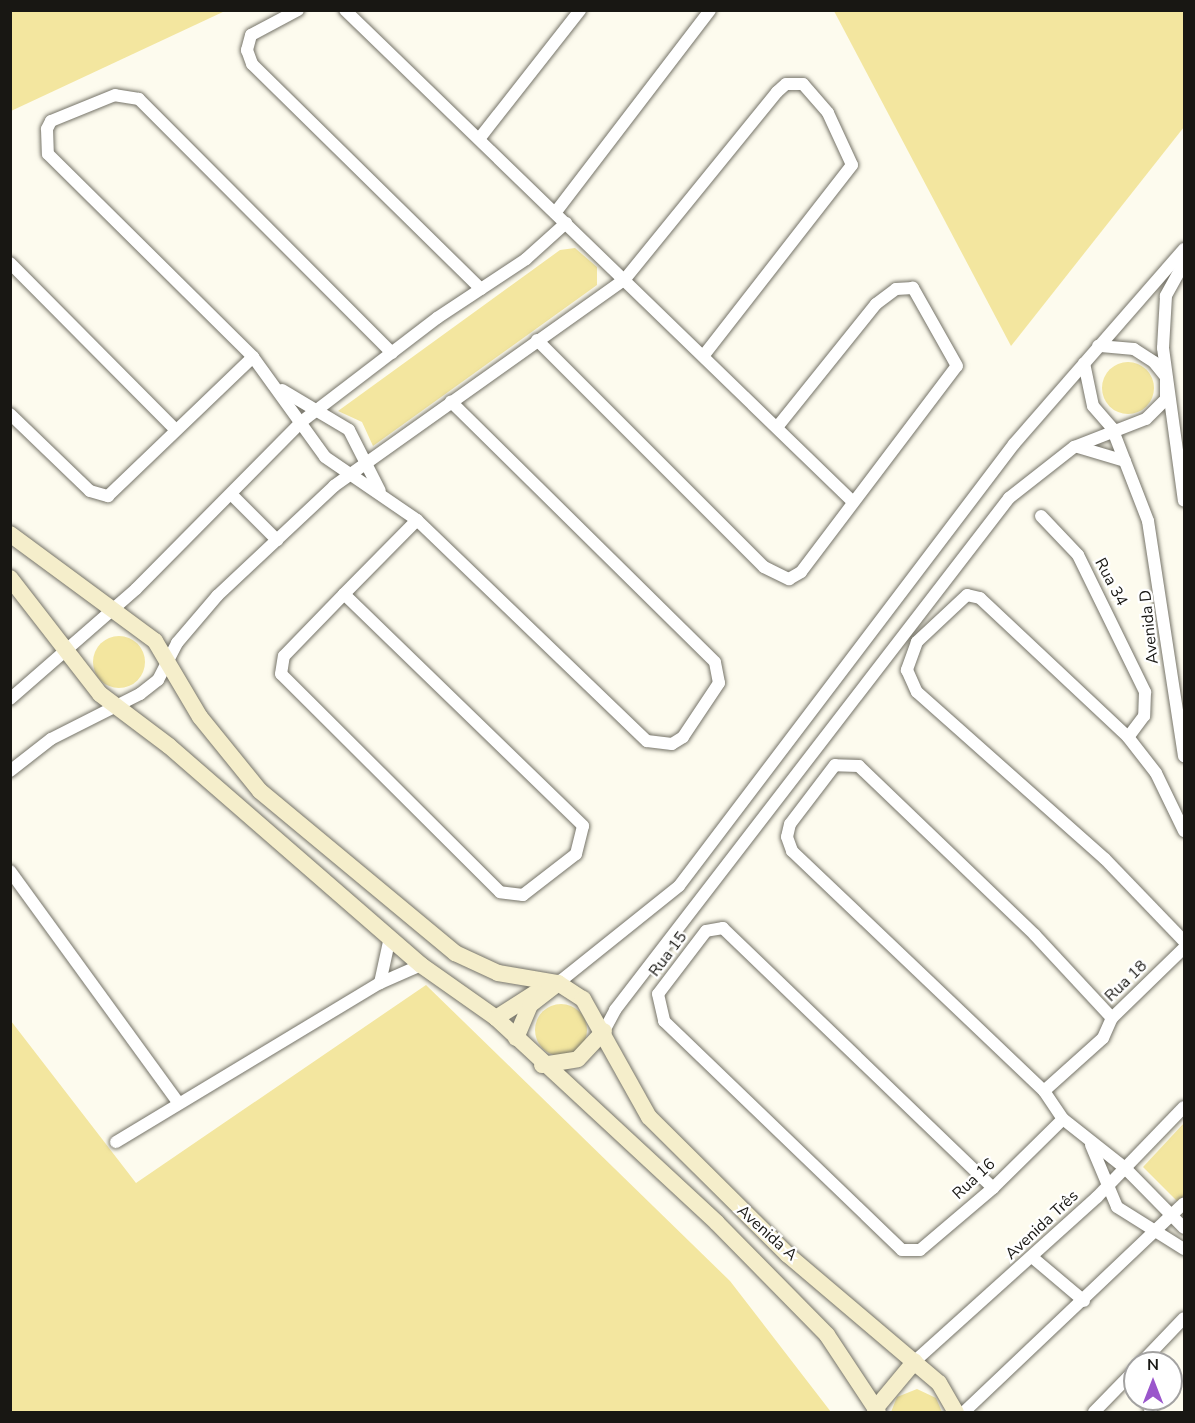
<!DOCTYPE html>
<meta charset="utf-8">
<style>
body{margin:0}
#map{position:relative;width:1195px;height:1423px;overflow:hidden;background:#fdfbee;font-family:"Nunito Sans",sans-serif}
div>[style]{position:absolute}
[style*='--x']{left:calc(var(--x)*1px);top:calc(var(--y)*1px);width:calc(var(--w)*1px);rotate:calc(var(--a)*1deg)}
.green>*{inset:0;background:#f3e69f}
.round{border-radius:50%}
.roads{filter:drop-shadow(0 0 2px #757368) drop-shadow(0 0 2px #757368)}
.minor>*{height:12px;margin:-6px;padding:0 6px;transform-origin:6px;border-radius:6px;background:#fff}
.secondary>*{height:16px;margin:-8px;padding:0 8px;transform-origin:8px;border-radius:8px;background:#f5eecb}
span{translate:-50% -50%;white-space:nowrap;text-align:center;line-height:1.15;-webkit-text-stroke:4.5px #fff;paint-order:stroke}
.street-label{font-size:16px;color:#181713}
.frame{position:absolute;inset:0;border:12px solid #181713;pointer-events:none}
.north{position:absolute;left:1123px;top:1351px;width:60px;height:60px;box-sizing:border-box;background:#fff;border:2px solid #a3a2a1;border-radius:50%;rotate:0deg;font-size:16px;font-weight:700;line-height:24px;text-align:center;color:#181713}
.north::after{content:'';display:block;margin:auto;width:21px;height:27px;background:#9a56cb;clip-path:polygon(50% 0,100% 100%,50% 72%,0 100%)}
</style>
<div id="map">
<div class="green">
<div style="clip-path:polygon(11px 10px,225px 10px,225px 11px,11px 111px)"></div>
<div style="clip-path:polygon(834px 11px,1184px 11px,1184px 127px,1011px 346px)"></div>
<div style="clip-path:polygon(575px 248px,597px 267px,597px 285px,373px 446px,362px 422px,338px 411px,560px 250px)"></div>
<div class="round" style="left:1102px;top:362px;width:52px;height:52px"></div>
<div class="round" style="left:93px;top:636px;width:52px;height:52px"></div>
<div style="clip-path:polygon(426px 985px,730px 1281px,831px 1412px,11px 1412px,11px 1021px,136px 1183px)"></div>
<div class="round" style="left:535px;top:1004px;width:52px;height:52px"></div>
<div style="clip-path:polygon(1184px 1123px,1184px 1195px,1178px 1202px,1143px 1167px)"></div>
<div style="clip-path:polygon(917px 1389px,936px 1398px,942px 1412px,891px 1412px,897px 1397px)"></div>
</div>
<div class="roads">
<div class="minor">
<div style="--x:298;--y:10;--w:53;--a:152"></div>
<div style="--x:251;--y:35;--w:16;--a:105"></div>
<div style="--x:247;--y:50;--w:15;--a:70"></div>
<div style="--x:252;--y:64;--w:321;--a:44.5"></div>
<div style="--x:345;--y:10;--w:704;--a:44.08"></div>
<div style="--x:479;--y:139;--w:164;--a:-51.9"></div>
<div style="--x:555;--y:213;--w:255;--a:-52.6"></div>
<div style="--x:10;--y:263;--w:235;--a:45.2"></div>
<div style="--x:1184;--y:263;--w:38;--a:119"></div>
<div style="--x:1166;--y:296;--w:52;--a:93.3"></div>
<div style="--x:1163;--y:348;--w:154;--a:82.2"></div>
<div style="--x:537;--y:340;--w:321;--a:45"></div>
<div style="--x:764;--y:567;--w:28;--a:26"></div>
<div style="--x:789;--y:579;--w:14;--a:-30"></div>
<div style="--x:801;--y:572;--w:258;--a:-52.9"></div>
<div style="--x:957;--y:366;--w:90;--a:-119.4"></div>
<div style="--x:913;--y:288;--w:17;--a:177"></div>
<div style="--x:896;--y:289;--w:25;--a:143"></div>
<div style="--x:876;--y:304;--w:158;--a:128.8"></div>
<div style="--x:392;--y:353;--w:359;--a:-134.9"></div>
<div style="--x:139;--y:99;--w:24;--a:-171"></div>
<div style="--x:115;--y:95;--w:69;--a:157.9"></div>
<div style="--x:51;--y:121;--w:9;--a:117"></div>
<div style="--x:47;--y:129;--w:25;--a:88"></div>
<div style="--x:48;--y:154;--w:289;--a:44.7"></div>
<div style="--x:253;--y:357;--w:123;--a:54.2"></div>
<div style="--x:325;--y:457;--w:112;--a:34.4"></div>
<div style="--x:417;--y:520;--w:319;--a:43.9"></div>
<div style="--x:647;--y:741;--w:25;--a:7"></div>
<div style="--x:672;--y:744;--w:13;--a:-32"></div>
<div style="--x:683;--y:737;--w:65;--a:-56.3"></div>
<div style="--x:719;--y:683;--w:21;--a:-101"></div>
<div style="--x:715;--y:662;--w:371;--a:-135.4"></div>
<div style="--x:1084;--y:363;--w:44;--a:78.2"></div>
<div style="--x:1093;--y:406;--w:29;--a:49"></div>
<div style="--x:1112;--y:428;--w:100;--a:68.8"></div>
<div style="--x:1148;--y:521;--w:238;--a:81.3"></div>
<div style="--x:282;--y:390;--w:78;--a:30.8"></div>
<div style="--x:349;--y:430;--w:68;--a:63.1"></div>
<div style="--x:10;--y:414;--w:111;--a:43.9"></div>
<div style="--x:90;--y:491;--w:19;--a:16"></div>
<div style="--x:108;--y:496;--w:201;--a:-43.8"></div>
<div style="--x:1078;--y:447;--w:49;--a:16.6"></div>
<div style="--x:232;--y:495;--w:64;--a:45"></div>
<div style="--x:1041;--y:516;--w:54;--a:46.5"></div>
<div style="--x:1078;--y:555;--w:153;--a:63.9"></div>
<div style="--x:1145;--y:692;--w:24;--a:92"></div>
<div style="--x:1144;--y:716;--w:26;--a:127"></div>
<div style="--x:344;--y:594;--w:333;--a:44.1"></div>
<div style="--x:583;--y:826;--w:29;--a:104"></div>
<div style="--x:576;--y:854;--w:67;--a:142.3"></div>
<div style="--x:523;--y:895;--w:23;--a:-173"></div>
<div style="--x:500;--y:892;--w:309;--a:-135.1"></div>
<div style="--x:281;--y:674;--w:18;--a:-81"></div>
<div style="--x:284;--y:656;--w:86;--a:-45.9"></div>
<div style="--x:344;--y:594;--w:104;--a:-45.4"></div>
<div style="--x:10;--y:699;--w:167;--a:-41.1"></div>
<div style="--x:136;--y:589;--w:235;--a:-45.3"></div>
<div style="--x:301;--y:422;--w:171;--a:-37.4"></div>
<div style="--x:437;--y:318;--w:107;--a:-33.5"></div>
<div style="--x:526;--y:259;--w:54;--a:-42"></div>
<div style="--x:10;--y:771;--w:52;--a:-38"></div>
<div style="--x:51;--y:739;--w:100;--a:-26.8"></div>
<div style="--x:140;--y:694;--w:23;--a:-38"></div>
<div style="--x:158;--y:680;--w:42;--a:-62.8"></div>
<div style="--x:177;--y:643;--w:62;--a:-49.6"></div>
<div style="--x:217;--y:596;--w:161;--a:-43.2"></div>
<div style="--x:334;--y:486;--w:357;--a:-35.4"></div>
<div style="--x:625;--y:279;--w:241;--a:-50.9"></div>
<div style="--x:777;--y:92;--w:12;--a:-42"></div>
<div style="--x:786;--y:84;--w:17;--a:0"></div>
<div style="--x:803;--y:84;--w:38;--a:49"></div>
<div style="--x:828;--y:113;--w:57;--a:65.2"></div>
<div style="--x:852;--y:165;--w:241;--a:127.9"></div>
<div style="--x:1184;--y:831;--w:64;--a:-115.8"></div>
<div style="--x:1156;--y:773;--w:46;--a:-127.9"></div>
<div style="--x:1128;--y:737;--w:203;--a:-136.8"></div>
<div style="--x:980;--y:598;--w:13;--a:-167"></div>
<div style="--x:967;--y:595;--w:69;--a:136.8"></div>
<div style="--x:917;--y:642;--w:30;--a:110"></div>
<div style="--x:907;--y:670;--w:24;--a:66"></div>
<div style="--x:917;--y:692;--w:251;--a:41.6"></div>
<div style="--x:1105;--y:859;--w:114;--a:46.1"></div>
<div style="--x:10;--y:871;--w:286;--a:54"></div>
<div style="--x:380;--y:983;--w:47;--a:-77.7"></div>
<div style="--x:558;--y:983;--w:155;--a:-38.7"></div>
<div style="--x:679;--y:886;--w:555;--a:-52.84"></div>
<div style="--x:1014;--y:444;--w:259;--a:-48.9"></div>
<div style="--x:1112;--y:1018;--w:113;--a:-132.9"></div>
<div style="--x:1035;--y:935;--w:244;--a:-136.2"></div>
<div style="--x:859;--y:766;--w:24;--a:-178"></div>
<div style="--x:835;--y:765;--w:74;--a:127.3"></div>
<div style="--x:790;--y:824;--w:13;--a:103"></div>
<div style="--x:787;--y:837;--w:15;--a:70"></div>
<div style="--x:792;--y:851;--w:348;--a:43.6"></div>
<div style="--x:1044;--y:1091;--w:34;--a:56"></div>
<div style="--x:1063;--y:1119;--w:79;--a:38.3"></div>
<div style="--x:1125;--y:1168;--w:84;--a:45.5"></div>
<div style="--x:604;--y:1031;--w:24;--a:-62"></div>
<div style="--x:615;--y:1010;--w:646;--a:-52.42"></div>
<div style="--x:1009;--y:498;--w:83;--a:-38.1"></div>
<div style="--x:1074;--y:447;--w:77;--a:-21.3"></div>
<div style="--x:1146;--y:419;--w:28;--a:-45"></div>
<div style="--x:1166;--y:399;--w:22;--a:-90"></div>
<div style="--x:1166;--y:377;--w:19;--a:-129"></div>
<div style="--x:1154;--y:362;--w:24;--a:-147"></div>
<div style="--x:1134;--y:349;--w:36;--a:-175"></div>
<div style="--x:1044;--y:1091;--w:79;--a:-41.9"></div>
<div style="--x:1103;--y:1038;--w:22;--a:-66"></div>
<div style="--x:1112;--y:1018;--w:100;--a:-44.2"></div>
<div style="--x:116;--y:1142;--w:308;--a:-31.1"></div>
<div style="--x:380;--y:983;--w:45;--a:-23.7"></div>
<div style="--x:1091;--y:1145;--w:67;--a:67.2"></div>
<div style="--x:1117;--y:1207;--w:79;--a:32.1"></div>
<div style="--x:993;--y:1188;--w:375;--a:-136.1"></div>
<div style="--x:723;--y:928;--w:17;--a:170"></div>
<div style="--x:706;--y:931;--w:79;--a:127.3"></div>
<div style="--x:658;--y:994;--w:28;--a:77"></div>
<div style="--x:664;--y:1021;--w:330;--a:43.9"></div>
<div style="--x:902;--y:1250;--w:18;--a:0"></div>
<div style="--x:920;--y:1250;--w:96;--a:-40.3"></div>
<div style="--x:993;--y:1188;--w:98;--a:-44.6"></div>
<div style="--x:1032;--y:1257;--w:68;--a:40.2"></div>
<div style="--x:915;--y:1361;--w:245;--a:-42"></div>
<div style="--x:1097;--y:1197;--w:125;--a:-46"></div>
<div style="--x:1141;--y:1363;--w:62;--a:-46.3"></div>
<div style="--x:1147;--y:1399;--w:14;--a:73"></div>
<div style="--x:964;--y:1412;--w:303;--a:-43.5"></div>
<div style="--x:1094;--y:1412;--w:59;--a:-45.7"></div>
</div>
<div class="secondary">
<div style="--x:10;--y:534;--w:180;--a:36.4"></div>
<div style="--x:155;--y:641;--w:88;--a:59.4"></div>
<div style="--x:200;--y:717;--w:95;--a:51"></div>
<div style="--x:260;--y:791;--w:254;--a:39.7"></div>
<div style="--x:455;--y:953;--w:47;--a:24.9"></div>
<div style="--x:498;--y:973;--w:61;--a:9.5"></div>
<div style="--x:558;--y:983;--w:30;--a:33"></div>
<div style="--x:583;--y:999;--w:135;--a:60.8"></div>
<div style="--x:649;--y:1117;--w:196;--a:44.8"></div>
<div style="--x:788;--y:1255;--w:198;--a:40.3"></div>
<div style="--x:939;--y:1383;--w:34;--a:60"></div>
<div style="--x:10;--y:578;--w:147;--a:52.2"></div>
<div style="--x:100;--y:694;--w:86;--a:37"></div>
<div style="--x:169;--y:746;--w:334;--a:41"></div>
<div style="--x:421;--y:965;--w:92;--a:35.2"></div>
<div style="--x:496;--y:1018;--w:301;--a:42.8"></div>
<div style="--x:717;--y:1223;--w:157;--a:45.5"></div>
<div style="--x:827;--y:1335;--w:92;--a:56.5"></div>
<div style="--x:496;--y:1018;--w:46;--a:-32.7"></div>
<div style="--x:516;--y:1038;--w:36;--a:-67"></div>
<div style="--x:530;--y:1005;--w:36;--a:-38"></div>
<div style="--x:542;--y:1065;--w:36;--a:-9"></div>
<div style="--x:578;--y:1059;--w:38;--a:-47"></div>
<div style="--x:875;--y:1409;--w:62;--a:-50.2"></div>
</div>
</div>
<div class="street-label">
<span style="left:1111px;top:582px;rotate:62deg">Rua 34</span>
<span style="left:1149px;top:627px;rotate:-96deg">Avenida D</span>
<span style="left:668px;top:954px;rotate:-53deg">Rua 15</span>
<span style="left:1126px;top:981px;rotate:-44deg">Rua 18</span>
<span style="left:974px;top:1179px;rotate:-43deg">Rua 16</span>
<span style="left:1042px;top:1225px;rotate:-43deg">Avenida Três</span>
<span style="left:767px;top:1233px;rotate:42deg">Avenida A</span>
</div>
<div class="frame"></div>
<div class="north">N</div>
</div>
